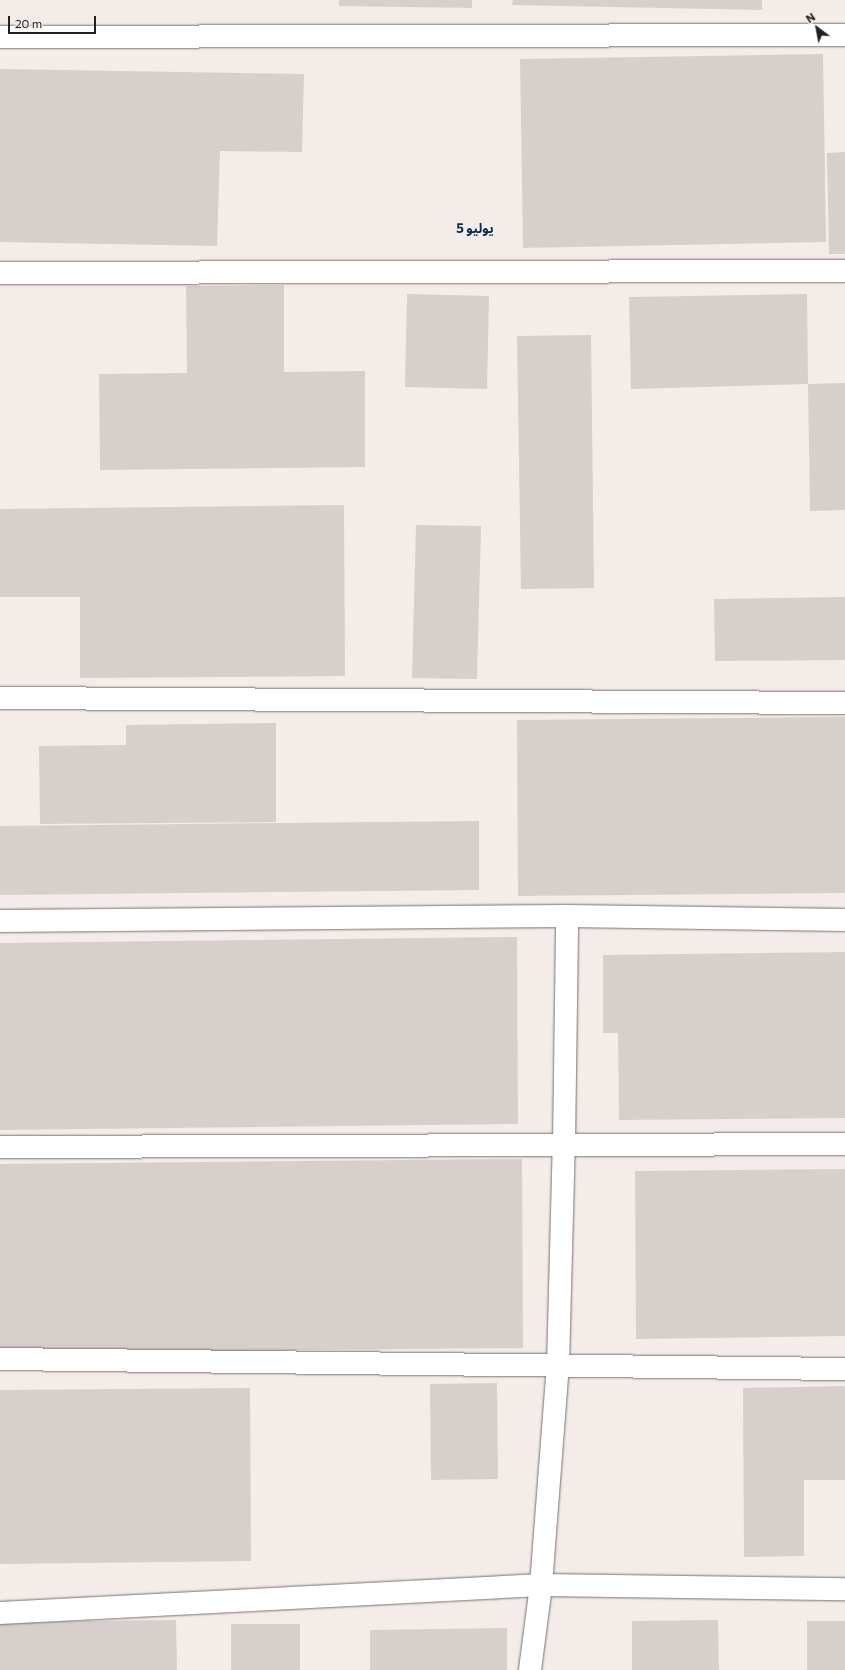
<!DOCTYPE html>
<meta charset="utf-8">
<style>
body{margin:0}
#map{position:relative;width:845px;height:1670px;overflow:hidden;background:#f4ece9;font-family:Commissioner,"Noto Sans Arabic",sans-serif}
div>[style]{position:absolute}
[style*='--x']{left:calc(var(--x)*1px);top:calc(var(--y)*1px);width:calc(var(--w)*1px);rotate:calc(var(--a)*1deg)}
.building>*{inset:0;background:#d7cfcc}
.roads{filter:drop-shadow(0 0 1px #78716e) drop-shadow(0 0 1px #78716e)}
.minor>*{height:22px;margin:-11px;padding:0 11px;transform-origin:11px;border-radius:11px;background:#fff}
span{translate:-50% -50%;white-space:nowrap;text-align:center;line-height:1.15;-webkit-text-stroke:3.5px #f4ece9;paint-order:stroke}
.neighbourhood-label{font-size:13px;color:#002d51;font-weight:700}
.north{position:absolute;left:797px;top:8px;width:40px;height:40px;-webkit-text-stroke:3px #f4ece9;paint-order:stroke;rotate:328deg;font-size:11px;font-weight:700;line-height:16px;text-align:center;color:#23201f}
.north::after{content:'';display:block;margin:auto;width:14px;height:18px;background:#23201f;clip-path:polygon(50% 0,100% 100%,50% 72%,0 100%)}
.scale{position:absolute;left:8px;top:16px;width:88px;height:18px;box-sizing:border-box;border:2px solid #23201f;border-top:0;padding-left:5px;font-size:12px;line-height:14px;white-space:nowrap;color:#23201f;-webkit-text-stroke:3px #f4ece9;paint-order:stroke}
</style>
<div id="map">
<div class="building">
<div style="clip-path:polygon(339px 0,472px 0,472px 8px,339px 6px)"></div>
<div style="clip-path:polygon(513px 0,762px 0,762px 10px,512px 5px)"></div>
<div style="clip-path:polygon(823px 54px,826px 242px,523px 248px,520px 59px)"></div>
<div style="clip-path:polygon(0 69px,304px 74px,302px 152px,220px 151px,217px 246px,0 242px)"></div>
<div style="clip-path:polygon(845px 152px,845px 254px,829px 254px,827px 153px)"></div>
<div style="clip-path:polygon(284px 285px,284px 372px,365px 371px,365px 467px,100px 470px,99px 374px,187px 373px,186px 286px)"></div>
<div style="clip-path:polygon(407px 294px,489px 296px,487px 389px,405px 387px)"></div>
<div style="clip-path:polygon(807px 294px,808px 384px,631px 389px,629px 297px)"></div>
<div style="clip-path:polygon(591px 335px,594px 588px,521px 589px,517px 336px)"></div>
<div style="clip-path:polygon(845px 383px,845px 510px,810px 511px,808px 384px)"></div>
<div style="clip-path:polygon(344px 505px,345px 676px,80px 678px,80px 597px,0 597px,0 509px)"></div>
<div style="clip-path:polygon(416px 525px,481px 526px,477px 679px,412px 678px)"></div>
<div style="clip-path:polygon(845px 597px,845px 660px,715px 661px,714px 599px)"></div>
<div style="clip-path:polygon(845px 717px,845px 893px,518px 896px,517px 720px)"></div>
<div style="clip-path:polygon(276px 723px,276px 822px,40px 824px,39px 746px,126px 745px,126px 725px)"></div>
<div style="clip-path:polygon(479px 821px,479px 890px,0 895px,0 826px)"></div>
<div style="clip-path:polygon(517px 937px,518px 1124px,0 1130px,0 943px)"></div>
<div style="clip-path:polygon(845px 952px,845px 1118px,619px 1120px,618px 1033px,603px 1033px,603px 955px)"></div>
<div style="clip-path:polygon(522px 1159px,523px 1348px,0 1353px,0 1164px)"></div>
<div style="clip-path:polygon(845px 1169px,845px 1336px,636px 1339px,635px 1171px)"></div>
<div style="clip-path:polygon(497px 1383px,498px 1479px,431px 1480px,430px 1384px)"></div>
<div style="clip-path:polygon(845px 1386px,845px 1480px,804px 1480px,804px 1556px,744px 1557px,743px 1388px)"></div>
<div style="clip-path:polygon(250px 1388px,251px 1561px,0 1564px,0 1390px)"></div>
<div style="clip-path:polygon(176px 1620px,177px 1670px,0 1670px,0 1622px)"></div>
<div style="clip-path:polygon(718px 1620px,719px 1670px,632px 1670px,632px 1621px)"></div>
<div style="clip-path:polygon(807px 1621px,845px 1621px,845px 1670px,807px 1670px)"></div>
<div style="clip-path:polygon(231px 1624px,300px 1624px,300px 1670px,231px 1670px)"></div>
<div style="clip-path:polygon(507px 1628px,507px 1670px,370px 1670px,370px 1630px)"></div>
</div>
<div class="roads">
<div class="minor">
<div style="--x:0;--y:37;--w:845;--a:-0.14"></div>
<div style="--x:0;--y:273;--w:845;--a:-0.14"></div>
<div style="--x:0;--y:698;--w:845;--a:0.34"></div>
<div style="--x:0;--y:921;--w:567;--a:-0.51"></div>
<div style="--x:567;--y:916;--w:278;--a:0.8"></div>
<div style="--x:0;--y:1147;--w:845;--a:-0.2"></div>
<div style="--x:0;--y:1359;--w:845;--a:0.68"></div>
<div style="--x:0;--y:1613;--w:542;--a:-2.96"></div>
<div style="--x:541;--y:1585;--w:304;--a:0.8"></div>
<div style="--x:530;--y:1670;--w:86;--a:-82.6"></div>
<div style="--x:541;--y:1585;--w:220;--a:-85.6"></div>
<div style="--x:558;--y:1366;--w:222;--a:-88.5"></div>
<div style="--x:564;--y:1144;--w:228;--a:-89.2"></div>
</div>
</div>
<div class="neighbourhood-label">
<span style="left:475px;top:228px">5 يوليو</span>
</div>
<div class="north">N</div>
<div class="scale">20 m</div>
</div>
